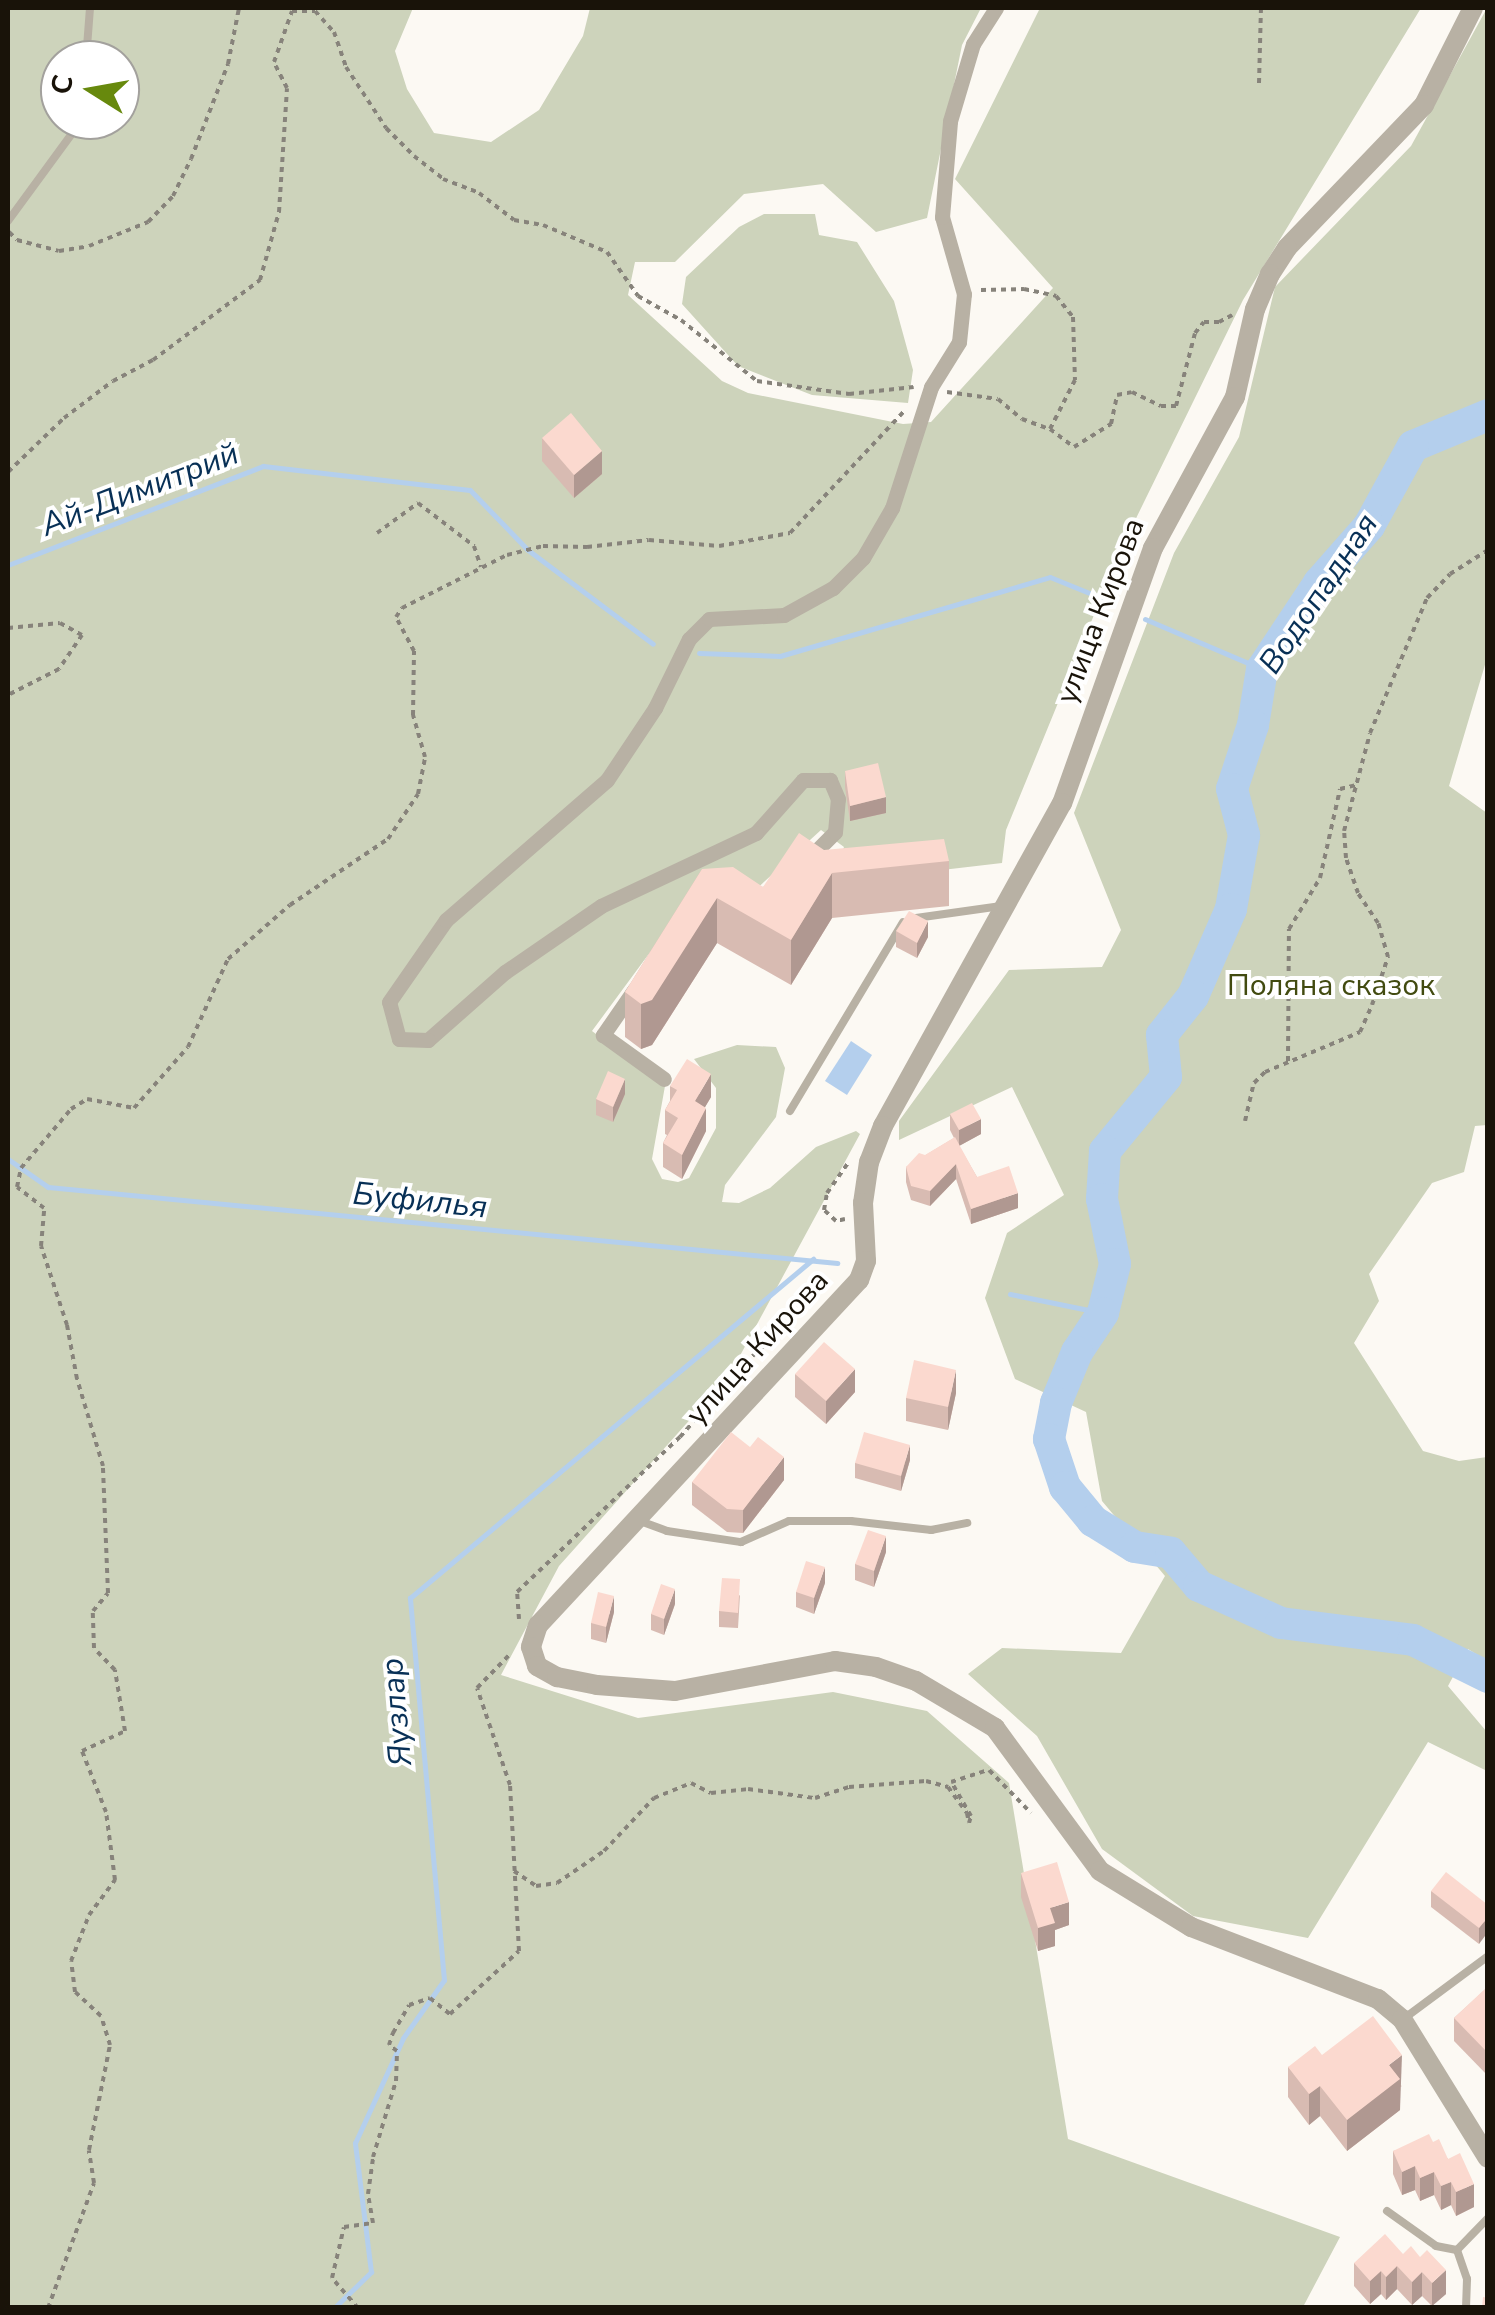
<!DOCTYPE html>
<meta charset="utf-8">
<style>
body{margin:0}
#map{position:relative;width:1495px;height:2315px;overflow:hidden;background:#fcf9f3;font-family:"Nunito Sans",sans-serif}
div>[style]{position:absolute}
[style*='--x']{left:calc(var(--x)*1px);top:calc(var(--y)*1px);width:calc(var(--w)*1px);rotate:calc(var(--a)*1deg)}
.green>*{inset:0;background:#cdd3bb}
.water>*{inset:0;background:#b4cfed}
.stream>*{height:5px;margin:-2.5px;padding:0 2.5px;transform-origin:2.5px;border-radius:2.5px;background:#b4cfed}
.river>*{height:32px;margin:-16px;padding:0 16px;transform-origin:16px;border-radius:16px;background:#b4cfed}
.path>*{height:4px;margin-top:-2px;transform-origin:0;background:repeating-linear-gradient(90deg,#87837b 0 5px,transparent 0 10px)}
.service>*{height:8px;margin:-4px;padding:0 4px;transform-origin:4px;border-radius:4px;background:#b8b1a4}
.minor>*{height:15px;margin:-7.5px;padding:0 7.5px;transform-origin:7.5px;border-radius:7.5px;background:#b8b1a4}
.tertiary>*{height:20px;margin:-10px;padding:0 10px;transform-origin:10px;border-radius:10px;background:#b8b1a4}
.wall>*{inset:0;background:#d8bbb2}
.shaded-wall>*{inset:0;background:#b09891}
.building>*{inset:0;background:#fbd9cf}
span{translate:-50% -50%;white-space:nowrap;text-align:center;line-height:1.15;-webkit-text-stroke:8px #fff;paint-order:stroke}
.street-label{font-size:30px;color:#191309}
.park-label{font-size:30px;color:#424b10}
.water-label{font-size:32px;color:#083056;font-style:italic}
.frame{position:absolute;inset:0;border:10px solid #191309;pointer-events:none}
.north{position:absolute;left:40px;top:40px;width:100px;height:100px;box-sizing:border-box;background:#fff;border:2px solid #a3a19d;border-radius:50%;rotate:281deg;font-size:28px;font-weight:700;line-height:40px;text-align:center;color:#191309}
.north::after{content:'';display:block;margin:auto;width:35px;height:45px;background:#67890d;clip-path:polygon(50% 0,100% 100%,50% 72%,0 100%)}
</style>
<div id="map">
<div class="green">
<div style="clip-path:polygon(evenodd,8px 8px,413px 8px,395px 51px,407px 89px,434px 133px,491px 142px,539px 110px,583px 36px,590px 8px,981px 8px,962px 45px,927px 218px,876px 232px,823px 184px,744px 194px,675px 262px,635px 262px,628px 295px,722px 381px,748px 393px,903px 424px,931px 422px,1053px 288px,955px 179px,1040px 8px,1421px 8px,1243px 300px,1121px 549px,1006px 830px,1002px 863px,831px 883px,844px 847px,821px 830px,752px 893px,690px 898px,592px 1031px,665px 1086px,652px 1159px,662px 1179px,678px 1182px,689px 1178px,716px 1128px,716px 1088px,694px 1059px,737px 1045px,776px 1047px,785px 1068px,776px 1117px,725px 1185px,722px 1202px,739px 1203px,770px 1188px,816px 1147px,856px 1131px,860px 1134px,729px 1376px,559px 1566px,501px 1675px,638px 1718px,833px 1692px,927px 1711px,1009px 1783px,1068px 2139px,1340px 2237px,1303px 2307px,8px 2308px,8px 8px,60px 60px,120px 60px,120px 120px,60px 120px,60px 60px)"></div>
<div style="clip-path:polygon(1487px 8px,1487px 658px,1449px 786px,1487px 813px,1487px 1125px,1475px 1126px,1464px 1172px,1432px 1183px,1369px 1274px,1379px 1301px,1354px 1343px,1423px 1451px,1459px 1461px,1487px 1457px,1487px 1661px,1468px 1649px,1448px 1686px,1487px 1732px,1487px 1771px,1428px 1742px,1308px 1938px,1193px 1916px,1102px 1849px,1037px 1736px,968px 1674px,1002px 1648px,1121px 1653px,1165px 1576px,1102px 1501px,1086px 1412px,1015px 1379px,985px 1298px,1007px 1233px,1064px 1195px,1012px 1087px,899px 1140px,899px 1121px,1009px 970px,1102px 967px,1121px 930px,1074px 813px,1174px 553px,1239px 437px,1275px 287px,1411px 146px)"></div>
<div style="clip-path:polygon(764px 214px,815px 214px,819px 235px,857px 242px,894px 301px,913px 370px,908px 403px,812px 395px,738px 366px,682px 304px,686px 277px,739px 227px)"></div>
</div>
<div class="water">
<div style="clip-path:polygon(851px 1041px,872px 1055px,847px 1095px,825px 1081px)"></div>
</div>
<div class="stream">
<div style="--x:8;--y:565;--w:274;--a:-21.2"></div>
<div style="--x:263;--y:466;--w:208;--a:6.6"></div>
<div style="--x:470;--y:490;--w:83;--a:46"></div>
<div style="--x:528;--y:550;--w:156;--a:36.9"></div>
<div style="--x:1145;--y:619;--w:127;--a:23.1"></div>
<div style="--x:699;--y:653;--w:81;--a:2.1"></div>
<div style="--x:780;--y:656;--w:281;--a:-16.3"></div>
<div style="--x:1050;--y:577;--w:69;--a:22.1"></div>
<div style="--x:8;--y:1159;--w:49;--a:35"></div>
<div style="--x:48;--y:1187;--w:793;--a:5.5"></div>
<div style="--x:1010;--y:1294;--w:95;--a:11.5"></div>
<div style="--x:334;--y:2308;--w:52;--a:-44.2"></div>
<div style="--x:371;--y:2272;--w:130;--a:-97.1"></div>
<div style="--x:355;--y:2143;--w:115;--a:-65.4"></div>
<div style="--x:403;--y:2038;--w:71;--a:-54.7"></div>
<div style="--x:444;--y:1980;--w:384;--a:-95.1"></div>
<div style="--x:410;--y:1598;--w:527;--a:-40.07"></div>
</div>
<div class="river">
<div style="--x:1488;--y:415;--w:81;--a:157.5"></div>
<div style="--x:1413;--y:446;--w:91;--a:118.8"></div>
<div style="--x:1369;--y:526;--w:76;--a:131.3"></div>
<div style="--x:1319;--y:583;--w:103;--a:123.5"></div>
<div style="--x:1262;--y:669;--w:57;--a:99.1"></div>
<div style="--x:1253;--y:725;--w:67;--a:108.2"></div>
<div style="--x:1232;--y:789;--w:48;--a:75.4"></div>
<div style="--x:1244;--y:835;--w:75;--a:100"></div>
<div style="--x:1231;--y:909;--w:95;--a:113.6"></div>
<div style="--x:1193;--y:996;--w:50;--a:128.5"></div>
<div style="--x:1162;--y:1035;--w:42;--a:84.6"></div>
<div style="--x:1166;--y:1077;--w:96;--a:129.5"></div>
<div style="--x:1105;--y:1151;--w:48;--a:93.6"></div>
<div style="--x:1102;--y:1199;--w:66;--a:78.7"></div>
<div style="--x:1115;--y:1264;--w:50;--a:103.8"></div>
<div style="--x:1103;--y:1313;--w:47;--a:123.7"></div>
<div style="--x:1077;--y:1352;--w:55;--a:112.4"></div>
<div style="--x:1056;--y:1403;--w:37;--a:101"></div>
<div style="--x:1049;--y:1439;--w:51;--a:71.6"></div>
<div style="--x:1065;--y:1487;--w:44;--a:50.5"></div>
<div style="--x:1093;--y:1521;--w:49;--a:31.8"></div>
<div style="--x:1135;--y:1547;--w:36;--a:9"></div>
<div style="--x:1171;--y:1553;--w:43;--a:49.7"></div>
<div style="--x:1199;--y:1586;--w:90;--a:24.3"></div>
<div style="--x:1281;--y:1623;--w:133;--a:7.3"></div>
<div style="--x:1413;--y:1640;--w:84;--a:26.3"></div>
</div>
<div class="path">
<div style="--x:1259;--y:83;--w:75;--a:-88.5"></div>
<div style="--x:9;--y:232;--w:11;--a:45"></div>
<div style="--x:17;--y:240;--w:43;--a:14.7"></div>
<div style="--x:59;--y:251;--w:30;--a:-9"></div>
<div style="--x:89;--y:246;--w:64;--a:-22.1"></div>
<div style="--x:148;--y:222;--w:36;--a:-46"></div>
<div style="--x:173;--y:196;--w:41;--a:-64.1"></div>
<div style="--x:191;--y:159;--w:102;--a:-68.7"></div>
<div style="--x:228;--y:64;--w:57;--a:-78.9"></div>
<div style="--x:981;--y:290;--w:43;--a:-1.3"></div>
<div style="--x:1024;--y:289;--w:33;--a:12"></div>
<div style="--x:1056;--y:296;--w:27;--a:51"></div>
<div style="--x:1073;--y:317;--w:63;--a:88.2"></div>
<div style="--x:1075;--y:380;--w:55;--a:117"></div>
<div style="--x:947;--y:392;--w:51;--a:7.8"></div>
<div style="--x:998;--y:399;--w:31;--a:40"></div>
<div style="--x:1022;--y:419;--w:30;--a:20"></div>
<div style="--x:1050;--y:429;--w:30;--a:37"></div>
<div style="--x:1074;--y:447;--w:44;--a:-31.9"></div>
<div style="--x:1111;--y:424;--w:30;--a:-78"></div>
<div style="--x:1117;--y:395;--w:15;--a:-11"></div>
<div style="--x:1132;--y:392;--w:32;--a:26"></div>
<div style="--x:1161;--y:406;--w:15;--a:0"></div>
<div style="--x:1176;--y:406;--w:75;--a:-75.4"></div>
<div style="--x:1195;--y:333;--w:14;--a:-51"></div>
<div style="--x:1204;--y:322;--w:15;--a:0"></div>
<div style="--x:1219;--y:322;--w:15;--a:-28"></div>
<div style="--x:8;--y:472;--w:78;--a:-44"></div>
<div style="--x:64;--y:418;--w:61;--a:-37.1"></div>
<div style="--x:113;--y:381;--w:45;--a:-27.7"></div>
<div style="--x:153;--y:360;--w:134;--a:-36.8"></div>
<div style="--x:260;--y:280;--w:71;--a:-74.4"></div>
<div style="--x:279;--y:212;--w:124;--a:-86.3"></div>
<div style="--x:287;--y:88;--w:29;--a:-117"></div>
<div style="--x:274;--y:62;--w:54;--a:-70.6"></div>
<div style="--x:292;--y:11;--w:23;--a:0"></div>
<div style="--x:315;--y:11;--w:28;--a:48"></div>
<div style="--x:334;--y:32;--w:37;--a:71"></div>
<div style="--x:346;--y:67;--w:73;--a:56.7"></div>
<div style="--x:386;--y:128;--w:40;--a:45"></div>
<div style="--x:414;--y:156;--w:37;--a:38"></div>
<div style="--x:443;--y:179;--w:39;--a:21"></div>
<div style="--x:479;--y:193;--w:44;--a:37.6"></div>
<div style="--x:514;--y:220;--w:29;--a:10"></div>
<div style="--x:543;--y:225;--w:69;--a:22.9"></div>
<div style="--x:607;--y:252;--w:54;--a:54.8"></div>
<div style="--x:638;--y:296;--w:49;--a:29.2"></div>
<div style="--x:681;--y:320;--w:97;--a:38.8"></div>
<div style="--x:757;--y:381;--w:93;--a:8"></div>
<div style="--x:849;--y:394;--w:65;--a:-6.1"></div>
<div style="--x:377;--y:533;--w:51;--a:-36.2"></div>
<div style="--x:418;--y:503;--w:71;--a:37.5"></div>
<div style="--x:474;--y:546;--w:22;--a:72"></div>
<div style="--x:8;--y:628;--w:52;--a:-5.5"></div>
<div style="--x:60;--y:623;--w:25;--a:29"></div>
<div style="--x:82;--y:635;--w:41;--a:124.1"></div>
<div style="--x:59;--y:669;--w:57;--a:153"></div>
<div style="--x:1288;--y:1061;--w:132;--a:-89.6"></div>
<div style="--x:1289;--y:929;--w:60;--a:-58.7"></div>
<div style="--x:1320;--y:878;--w:91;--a:-77.3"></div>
<div style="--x:1340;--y:789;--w:16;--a:-14"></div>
<div style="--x:1245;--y:1121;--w:39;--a:-77"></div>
<div style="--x:1254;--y:1083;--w:16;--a:-45"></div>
<div style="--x:1265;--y:1072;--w:103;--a:-22.8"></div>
<div style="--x:1360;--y:1032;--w:30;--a:-66"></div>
<div style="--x:1372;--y:1005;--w:51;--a:-71.6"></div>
<div style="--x:1388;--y:957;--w:35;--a:-106"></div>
<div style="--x:1378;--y:923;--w:36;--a:-124"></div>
<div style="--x:1358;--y:893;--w:37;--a:-109"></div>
<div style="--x:1346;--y:858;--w:27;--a:-94"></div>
<div style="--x:1344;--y:831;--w:101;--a:-75.1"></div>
<div style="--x:1370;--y:733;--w:147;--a:-67.1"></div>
<div style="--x:1427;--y:598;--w:33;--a:-46"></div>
<div style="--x:1450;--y:574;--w:45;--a:-32.3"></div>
<div style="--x:845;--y:1219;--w:9;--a:167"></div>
<div style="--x:836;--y:1221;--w:16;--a:-137"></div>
<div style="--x:824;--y:1210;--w:17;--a:-80"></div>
<div style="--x:827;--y:1193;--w:38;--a:-55"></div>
<div style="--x:519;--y:1619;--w:27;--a:-94"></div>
<div style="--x:517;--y:1592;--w:225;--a:-43.6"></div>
<div style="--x:680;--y:1437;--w:98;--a:-48.7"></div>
<div style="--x:745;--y:1363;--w:80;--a:-42.5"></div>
<div style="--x:514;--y:1871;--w:27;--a:34"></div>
<div style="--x:536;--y:1886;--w:21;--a:-8"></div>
<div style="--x:557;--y:1883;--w:57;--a:-34.2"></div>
<div style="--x:604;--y:1851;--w:73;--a:-46.7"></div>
<div style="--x:654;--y:1798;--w:40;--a:-22"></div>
<div style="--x:691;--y:1783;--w:22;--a:27"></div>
<div style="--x:711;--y:1793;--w:37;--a:-6"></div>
<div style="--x:748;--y:1789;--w:68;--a:7.7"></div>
<div style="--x:815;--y:1798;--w:36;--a:-18"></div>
<div style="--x:849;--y:1787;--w:77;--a:-4.5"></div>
<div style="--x:926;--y:1781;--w:23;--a:15"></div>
<div style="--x:948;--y:1787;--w:32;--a:54"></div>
<div style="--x:967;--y:1813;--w:10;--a:79"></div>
<div style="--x:969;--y:1823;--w:7;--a:-74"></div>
<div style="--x:971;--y:1816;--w:39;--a:-120"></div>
<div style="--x:951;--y:1782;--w:40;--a:-18"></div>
<div style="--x:989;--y:1770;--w:60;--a:45.7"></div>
<div style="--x:48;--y:2308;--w:133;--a:-69.8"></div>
<div style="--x:94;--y:2183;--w:33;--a:-99"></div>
<div style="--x:89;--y:2150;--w:107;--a:-78.7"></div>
<div style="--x:110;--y:2045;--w:30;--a:-107"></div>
<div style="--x:101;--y:2016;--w:35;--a:-137"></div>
<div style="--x:75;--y:1992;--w:31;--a:-97"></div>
<div style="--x:71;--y:1961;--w:49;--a:-68.6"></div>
<div style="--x:89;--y:1915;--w:44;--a:-53.4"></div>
<div style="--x:115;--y:1880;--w:69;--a:-97.5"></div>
<div style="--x:106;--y:1812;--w:66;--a:-111.5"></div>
<div style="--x:82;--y:1751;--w:47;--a:-24.9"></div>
<div style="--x:125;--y:1731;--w:62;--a:-99.3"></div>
<div style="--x:115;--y:1670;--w:30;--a:-134"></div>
<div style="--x:94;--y:1648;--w:37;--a:-92"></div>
<div style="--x:93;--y:1611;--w:23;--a:-50"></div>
<div style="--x:108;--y:1593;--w:127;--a:-92.3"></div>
<div style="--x:103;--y:1466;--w:91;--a:-106.6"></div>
<div style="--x:77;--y:1379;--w:55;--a:-100.5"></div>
<div style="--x:67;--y:1325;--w:83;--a:-108.2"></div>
<div style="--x:41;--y:1246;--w:38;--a:-85"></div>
<div style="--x:44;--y:1208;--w:34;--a:-142"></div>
<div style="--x:17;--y:1187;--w:19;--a:-78"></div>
<div style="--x:21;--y:1168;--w:77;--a:-49.7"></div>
<div style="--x:71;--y:1109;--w:19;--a:-32"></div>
<div style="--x:87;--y:1099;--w:48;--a:10.8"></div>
<div style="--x:134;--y:1108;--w:81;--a:-48.5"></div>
<div style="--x:188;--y:1047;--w:97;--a:-65.6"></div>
<div style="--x:228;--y:959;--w:82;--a:-41.1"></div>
<div style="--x:290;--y:905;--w:118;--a:-34"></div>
<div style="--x:388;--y:839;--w:54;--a:-56.3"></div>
<div style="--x:418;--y:794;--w:38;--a:-79"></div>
<div style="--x:425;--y:757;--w:44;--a:-105.9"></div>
<div style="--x:413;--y:715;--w:64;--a:-89.1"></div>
<div style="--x:414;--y:651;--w:38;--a:-118"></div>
<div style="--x:396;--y:617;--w:11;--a:-56"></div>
<div style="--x:402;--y:608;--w:118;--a:-26.8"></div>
<div style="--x:507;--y:555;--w:37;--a:-14"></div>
<div style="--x:543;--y:546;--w:44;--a:1.3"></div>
<div style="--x:587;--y:547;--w:62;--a:-6.4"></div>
<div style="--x:649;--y:540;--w:70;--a:4.9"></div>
<div style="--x:719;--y:546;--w:72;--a:-10.4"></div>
<div style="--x:790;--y:533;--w:167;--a:-46.9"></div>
<div style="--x:358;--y:2308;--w:40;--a:-131"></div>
<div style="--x:332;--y:2278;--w:52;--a:-76.8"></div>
<div style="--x:344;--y:2227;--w:29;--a:-8"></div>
<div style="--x:373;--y:2223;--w:29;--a:-100"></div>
<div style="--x:368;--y:2194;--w:37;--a:-82"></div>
<div style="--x:373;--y:2157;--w:79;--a:-73.2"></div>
<div style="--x:396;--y:2081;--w:30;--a:-88"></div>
<div style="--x:397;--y:2051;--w:10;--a:-143"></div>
<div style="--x:389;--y:2045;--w:13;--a:-72"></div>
<div style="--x:393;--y:2033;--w:32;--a:-60"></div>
<div style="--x:409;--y:2005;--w:22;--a:-18"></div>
<div style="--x:430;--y:1998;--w:26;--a:39"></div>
<div style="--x:450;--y:2014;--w:93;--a:-42.4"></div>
<div style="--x:519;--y:1951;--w:166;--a:-93.1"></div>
<div style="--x:510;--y:1785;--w:102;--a:-108.8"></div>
<div style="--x:477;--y:1688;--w:49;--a:-45.8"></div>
</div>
<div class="service">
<div style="--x:86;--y:60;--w:52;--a:-85.6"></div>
<div style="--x:8;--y:221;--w:125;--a:-53.8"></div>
<div style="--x:916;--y:918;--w:86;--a:-8"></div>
<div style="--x:790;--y:1111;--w:220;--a:-59.1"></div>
<div style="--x:640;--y:1521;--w:29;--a:20"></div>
<div style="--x:667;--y:1531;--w:75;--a:8.5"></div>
<div style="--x:741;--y:1542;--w:52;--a:-23.6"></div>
<div style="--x:789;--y:1521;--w:62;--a:0"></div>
<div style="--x:851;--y:1521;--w:81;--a:6.4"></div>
<div style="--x:931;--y:1530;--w:37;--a:-11"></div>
<div style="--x:1406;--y:2017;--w:102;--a:-36.6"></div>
<div style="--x:1387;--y:2211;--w:60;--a:35.5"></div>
<div style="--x:1436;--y:2246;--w:21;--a:11"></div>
<div style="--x:1466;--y:2308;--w:29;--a:-88"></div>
<div style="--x:1467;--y:2279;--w:31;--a:-109"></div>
<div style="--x:1457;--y:2250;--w:45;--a:-45.9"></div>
</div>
<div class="minor">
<div style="--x:808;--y:859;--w:38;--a:-45"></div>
<div style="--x:835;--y:832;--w:33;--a:-85"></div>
<div style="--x:838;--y:799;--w:21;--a:-113"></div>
<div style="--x:830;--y:780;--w:27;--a:180"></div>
<div style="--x:803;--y:780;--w:71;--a:131.6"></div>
<div style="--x:756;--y:833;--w:171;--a:154.8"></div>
<div style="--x:601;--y:906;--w:116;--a:145.5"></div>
<div style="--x:505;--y:972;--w:103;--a:138.6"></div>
<div style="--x:428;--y:1040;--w:29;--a:-178"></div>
<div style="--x:399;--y:1039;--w:38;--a:-105"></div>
<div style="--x:389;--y:1002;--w:100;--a:-55.2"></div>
<div style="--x:446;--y:920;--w:213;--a:-41"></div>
<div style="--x:607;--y:780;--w:87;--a:-56.3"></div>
<div style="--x:655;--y:708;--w:77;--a:-63.8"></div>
<div style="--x:689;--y:639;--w:28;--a:-45"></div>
<div style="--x:709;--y:619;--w:75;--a:-3.1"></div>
<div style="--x:784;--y:615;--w:56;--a:-28.9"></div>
<div style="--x:833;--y:588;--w:42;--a:-45"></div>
<div style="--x:863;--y:558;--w:58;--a:-59.9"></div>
<div style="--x:892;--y:508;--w:127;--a:-72.1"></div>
<div style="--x:931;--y:387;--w:53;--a:-58.1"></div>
<div style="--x:959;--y:342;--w:48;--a:-84.1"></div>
<div style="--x:964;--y:294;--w:80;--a:-105.9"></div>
<div style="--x:942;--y:217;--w:96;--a:-85.2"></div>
<div style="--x:950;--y:121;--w:80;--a:-73.4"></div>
<div style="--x:973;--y:44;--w:43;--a:-57.4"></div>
<div style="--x:634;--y:990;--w:55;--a:124.6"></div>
<div style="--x:603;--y:1035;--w:75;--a:35.8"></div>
</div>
<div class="tertiary">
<div style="--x:1473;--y:8;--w:109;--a:116.8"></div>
<div style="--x:1424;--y:105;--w:198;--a:133.8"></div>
<div style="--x:1287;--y:248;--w:31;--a:123"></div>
<div style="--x:1270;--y:274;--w:38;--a:113"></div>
<div style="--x:1255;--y:309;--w:90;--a:102.8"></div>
<div style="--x:1235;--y:397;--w:172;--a:118.5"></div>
<div style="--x:1153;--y:548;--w:271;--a:109.6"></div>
<div style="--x:1062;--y:803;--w:369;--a:119"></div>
<div style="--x:883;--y:1126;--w:39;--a:111"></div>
<div style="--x:869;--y:1162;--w:41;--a:98.3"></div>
<div style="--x:863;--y:1203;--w:58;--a:87"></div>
<div style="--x:866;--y:1261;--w:20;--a:110"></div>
<div style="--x:859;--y:1280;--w:471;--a:132.9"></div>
<div style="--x:538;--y:1625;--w:23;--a:108"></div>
<div style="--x:531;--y:1647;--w:20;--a:72"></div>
<div style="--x:537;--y:1666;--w:23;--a:29"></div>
<div style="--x:557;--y:1677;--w:41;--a:11.3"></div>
<div style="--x:597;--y:1685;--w:78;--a:4.4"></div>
<div style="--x:675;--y:1691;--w:163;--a:-10.6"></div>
<div style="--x:835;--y:1661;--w:41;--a:8.3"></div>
<div style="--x:876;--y:1667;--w:42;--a:19.3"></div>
<div style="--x:916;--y:1681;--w:92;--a:30.7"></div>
<div style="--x:995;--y:1728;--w:177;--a:53.7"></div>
<div style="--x:1100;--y:1871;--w:107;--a:31.6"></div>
<div style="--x:1191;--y:1927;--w:200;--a:21.1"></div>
<div style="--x:1378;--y:1999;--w:31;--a:40"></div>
<div style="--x:1402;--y:2019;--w:163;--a:58.3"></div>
</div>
<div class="wall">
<div style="clip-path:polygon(542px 438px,602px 474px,574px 498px,542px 461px)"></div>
<div style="clip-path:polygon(845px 771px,886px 813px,850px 821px,845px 787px)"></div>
<div style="clip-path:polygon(824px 850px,949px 861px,949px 906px,832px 918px,791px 985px,717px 943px,652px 1045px,641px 1049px,625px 1037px,625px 992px,702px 869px,763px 887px)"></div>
<div style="clip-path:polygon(896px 931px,928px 937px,917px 958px,896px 947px)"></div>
<div style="clip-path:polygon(670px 1086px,711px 1097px,705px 1107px,706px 1131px,682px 1179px,663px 1167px,663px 1143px,667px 1135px,665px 1134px,665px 1110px,670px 1101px)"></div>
<div style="clip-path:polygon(625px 1094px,613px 1122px,596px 1115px,596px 1099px)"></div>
<div style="clip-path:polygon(950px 1114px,981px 1134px,959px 1146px,977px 1177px,1018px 1208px,971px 1224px,956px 1179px,930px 1206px,911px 1200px,906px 1182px,906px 1167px,954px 1138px,950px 1130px)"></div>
<div style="clip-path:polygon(795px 1374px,855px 1392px,826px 1424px,795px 1397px)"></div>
<div style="clip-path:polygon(956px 1393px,948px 1430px,906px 1421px,906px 1398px)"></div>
<div style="clip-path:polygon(910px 1460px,901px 1491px,855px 1478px,855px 1463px)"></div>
<div style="clip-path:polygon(784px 1480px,743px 1533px,727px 1532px,692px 1505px,692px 1482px)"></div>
<div style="clip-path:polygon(886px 1552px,874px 1587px,855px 1580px,855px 1564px)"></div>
<div style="clip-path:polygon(825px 1583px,814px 1614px,796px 1607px,796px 1592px)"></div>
<div style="clip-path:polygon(740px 1595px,738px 1628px,719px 1627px,719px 1611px)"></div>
<div style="clip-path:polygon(675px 1604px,664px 1635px,651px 1630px,651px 1614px)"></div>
<div style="clip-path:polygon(614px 1612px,606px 1643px,591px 1639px,591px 1623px)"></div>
<div style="clip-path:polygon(1021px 1873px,1069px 1925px,1055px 1930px,1055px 1946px,1038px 1951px,1021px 1897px)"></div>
<div style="clip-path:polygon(1431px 1891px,1488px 1905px,1479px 1944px,1431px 1907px)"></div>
<div style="clip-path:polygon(1488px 1987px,1488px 2076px,1454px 2041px,1454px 2018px)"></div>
<div style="clip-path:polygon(1322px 2055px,1402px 2086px,1400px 2087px,1400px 2110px,1347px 2151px,1320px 2116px,1309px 2125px,1288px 2097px,1288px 2067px)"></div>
<div style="clip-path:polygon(1433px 2142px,1448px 2159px,1474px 2207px,1456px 2216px,1451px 2205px,1441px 2210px,1434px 2195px,1420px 2201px,1415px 2190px,1402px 2195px,1393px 2174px,1393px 2151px)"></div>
<div style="clip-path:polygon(1403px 2254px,1446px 2294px,1432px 2306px,1422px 2296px,1412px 2305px,1397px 2289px,1386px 2300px,1381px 2294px,1370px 2304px,1354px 2286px,1354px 2263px)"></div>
</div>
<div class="shaded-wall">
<div style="clip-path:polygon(602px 451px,602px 474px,574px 498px,574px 475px)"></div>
<div style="clip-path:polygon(886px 797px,886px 813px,850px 821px,850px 806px)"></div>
<div style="clip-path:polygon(832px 873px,832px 918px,791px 985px,791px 940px)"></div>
<div style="clip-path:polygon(717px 898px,717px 943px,652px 1045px,641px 1049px,641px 1004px)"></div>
<div style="clip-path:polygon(928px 921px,928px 937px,917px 958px,917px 943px)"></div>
<div style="clip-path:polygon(711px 1074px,711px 1097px,695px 1124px,695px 1101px)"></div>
<div style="clip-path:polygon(625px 1079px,625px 1094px,613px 1122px,613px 1107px)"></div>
<div style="clip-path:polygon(706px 1108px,706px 1131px,682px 1179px,682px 1155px)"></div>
<div style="clip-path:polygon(981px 1119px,981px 1134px,959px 1146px,959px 1130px)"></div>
<div style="clip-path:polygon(956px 1164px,956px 1179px,930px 1206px,930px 1191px)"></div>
<div style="clip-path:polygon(1018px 1193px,1018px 1208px,971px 1224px,971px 1209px)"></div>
<div style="clip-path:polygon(855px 1369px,855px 1392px,826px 1424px,826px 1401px)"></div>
<div style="clip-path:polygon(956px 1370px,956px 1393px,948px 1430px,948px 1407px)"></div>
<div style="clip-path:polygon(910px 1445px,910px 1460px,901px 1491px,901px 1476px)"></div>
<div style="clip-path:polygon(784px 1457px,784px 1480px,743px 1533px,743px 1510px)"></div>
<div style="clip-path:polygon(886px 1536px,886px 1552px,874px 1587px,874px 1571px)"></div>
<div style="clip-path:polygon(825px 1567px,825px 1583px,814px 1614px,814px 1598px)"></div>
<div style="clip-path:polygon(675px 1589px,675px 1604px,664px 1635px,664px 1619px)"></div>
<div style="clip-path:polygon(614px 1596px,614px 1612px,606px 1643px,606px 1627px)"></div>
<div style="clip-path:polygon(1069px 1902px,1069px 1925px,1055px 1930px,1055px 1946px,1038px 1951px,1038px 1928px,1050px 1908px)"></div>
<div style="clip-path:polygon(1488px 1917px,1488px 1932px,1479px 1944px,1479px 1928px)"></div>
<div style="clip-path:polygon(1402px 2055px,1400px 2110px,1347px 2151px,1347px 2120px,1389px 2065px)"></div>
<div style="clip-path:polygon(1320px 2086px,1320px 2116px,1309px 2125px,1309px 2094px)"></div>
<div style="clip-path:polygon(1415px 2166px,1415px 2190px,1402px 2195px,1402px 2172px)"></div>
<div style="clip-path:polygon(1434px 2172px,1434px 2195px,1420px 2201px,1420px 2178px)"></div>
<div style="clip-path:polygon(1451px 2182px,1451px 2205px,1441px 2210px,1441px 2186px)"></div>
<div style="clip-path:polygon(1474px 2184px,1474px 2207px,1456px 2216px,1456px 2192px)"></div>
<div style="clip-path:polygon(1397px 2266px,1397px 2289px,1386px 2300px,1386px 2277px)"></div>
<div style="clip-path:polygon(1446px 2270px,1446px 2294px,1432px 2306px,1432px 2283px)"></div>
<div style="clip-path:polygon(1381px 2271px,1381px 2294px,1370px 2304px,1370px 2281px)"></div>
<div style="clip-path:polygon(1422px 2272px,1422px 2296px,1412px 2305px,1412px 2282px)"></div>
</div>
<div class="building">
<div style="clip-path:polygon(571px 413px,602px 451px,574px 475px,542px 438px)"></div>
<div style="clip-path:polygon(878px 763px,886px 797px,850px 806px,845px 771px)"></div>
<div style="clip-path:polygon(799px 833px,824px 850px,944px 839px,949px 861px,832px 873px,791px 940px,717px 898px,652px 1000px,641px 1004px,625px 992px,702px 869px,733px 867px,763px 887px)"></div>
<div style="clip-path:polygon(909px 911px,928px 921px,917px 943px,896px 931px)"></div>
<div style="clip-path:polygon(687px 1059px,711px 1074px,695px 1101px,706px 1108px,682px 1155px,663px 1143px,678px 1118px,665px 1110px,677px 1090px,670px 1086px)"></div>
<div style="clip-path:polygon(608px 1071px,625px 1079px,613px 1107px,596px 1099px)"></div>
<div style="clip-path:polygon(972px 1103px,981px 1119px,959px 1130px,950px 1114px)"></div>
<div style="clip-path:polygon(955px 1137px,977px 1177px,1009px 1166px,1018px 1193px,971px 1209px,956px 1164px,930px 1191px,911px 1186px,906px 1167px,919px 1153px,925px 1155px)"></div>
<div style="clip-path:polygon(824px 1342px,855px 1369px,826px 1401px,795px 1374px)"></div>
<div style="clip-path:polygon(914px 1360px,956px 1370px,948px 1407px,906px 1398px)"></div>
<div style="clip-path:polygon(731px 1432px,750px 1447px,758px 1437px,784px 1457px,743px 1510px,727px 1509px,692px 1482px)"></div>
<div style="clip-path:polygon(864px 1432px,910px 1445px,901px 1476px,855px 1463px)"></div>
<div style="clip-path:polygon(868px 1530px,886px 1536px,874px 1571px,855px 1564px)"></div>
<div style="clip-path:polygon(806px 1561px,825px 1567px,814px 1598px,796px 1592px)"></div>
<div style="clip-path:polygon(722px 1578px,740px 1579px,738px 1613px,719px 1611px)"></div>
<div style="clip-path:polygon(661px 1584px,675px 1589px,664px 1619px,651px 1614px)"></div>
<div style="clip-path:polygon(598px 1592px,614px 1596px,606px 1627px,591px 1623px)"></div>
<div style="clip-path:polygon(1057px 1862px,1069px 1902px,1050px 1908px,1055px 1923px,1038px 1928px,1021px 1873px)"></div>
<div style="clip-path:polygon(1446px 1872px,1488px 1905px,1488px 1917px,1479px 1928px,1431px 1891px)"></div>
<div style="clip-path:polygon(1487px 1987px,1488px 1987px,1488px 2053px,1454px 2018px)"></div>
<div style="clip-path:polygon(1373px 2016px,1402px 2055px,1389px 2065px,1400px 2079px,1347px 2120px,1320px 2086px,1309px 2094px,1288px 2067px,1315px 2046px,1322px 2055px)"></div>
<div style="clip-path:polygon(1429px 2134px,1433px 2142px,1439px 2139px,1448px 2159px,1460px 2153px,1474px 2184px,1456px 2192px,1451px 2182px,1441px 2186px,1434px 2172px,1420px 2178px,1415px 2166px,1402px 2172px,1393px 2151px)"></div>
<div style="clip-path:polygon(1385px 2234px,1403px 2254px,1411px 2246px,1420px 2257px,1427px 2250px,1446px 2270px,1432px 2283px,1422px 2272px,1412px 2282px,1397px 2266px,1386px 2277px,1381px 2271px,1370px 2281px,1354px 2263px)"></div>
<div style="clip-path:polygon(1483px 2297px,1488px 2298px,1488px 2308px,1482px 2308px)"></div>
</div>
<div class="street-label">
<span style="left:1101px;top:611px;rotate:-69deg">улица Кирова</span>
<span style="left:758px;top:1348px;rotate:-48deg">улица Кирова</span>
</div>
<div class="park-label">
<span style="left:1331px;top:986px">Поляна сказок</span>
</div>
<div class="water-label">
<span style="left:140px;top:490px;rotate:-21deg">Ай-Димитрий</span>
<span style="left:1319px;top:594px;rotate:-56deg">Водопадная</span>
<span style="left:420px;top:1201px;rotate:6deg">Буфилья</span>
<span style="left:397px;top:1712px;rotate:-95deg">Яузлар</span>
</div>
<div class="frame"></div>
<div class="north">С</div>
</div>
